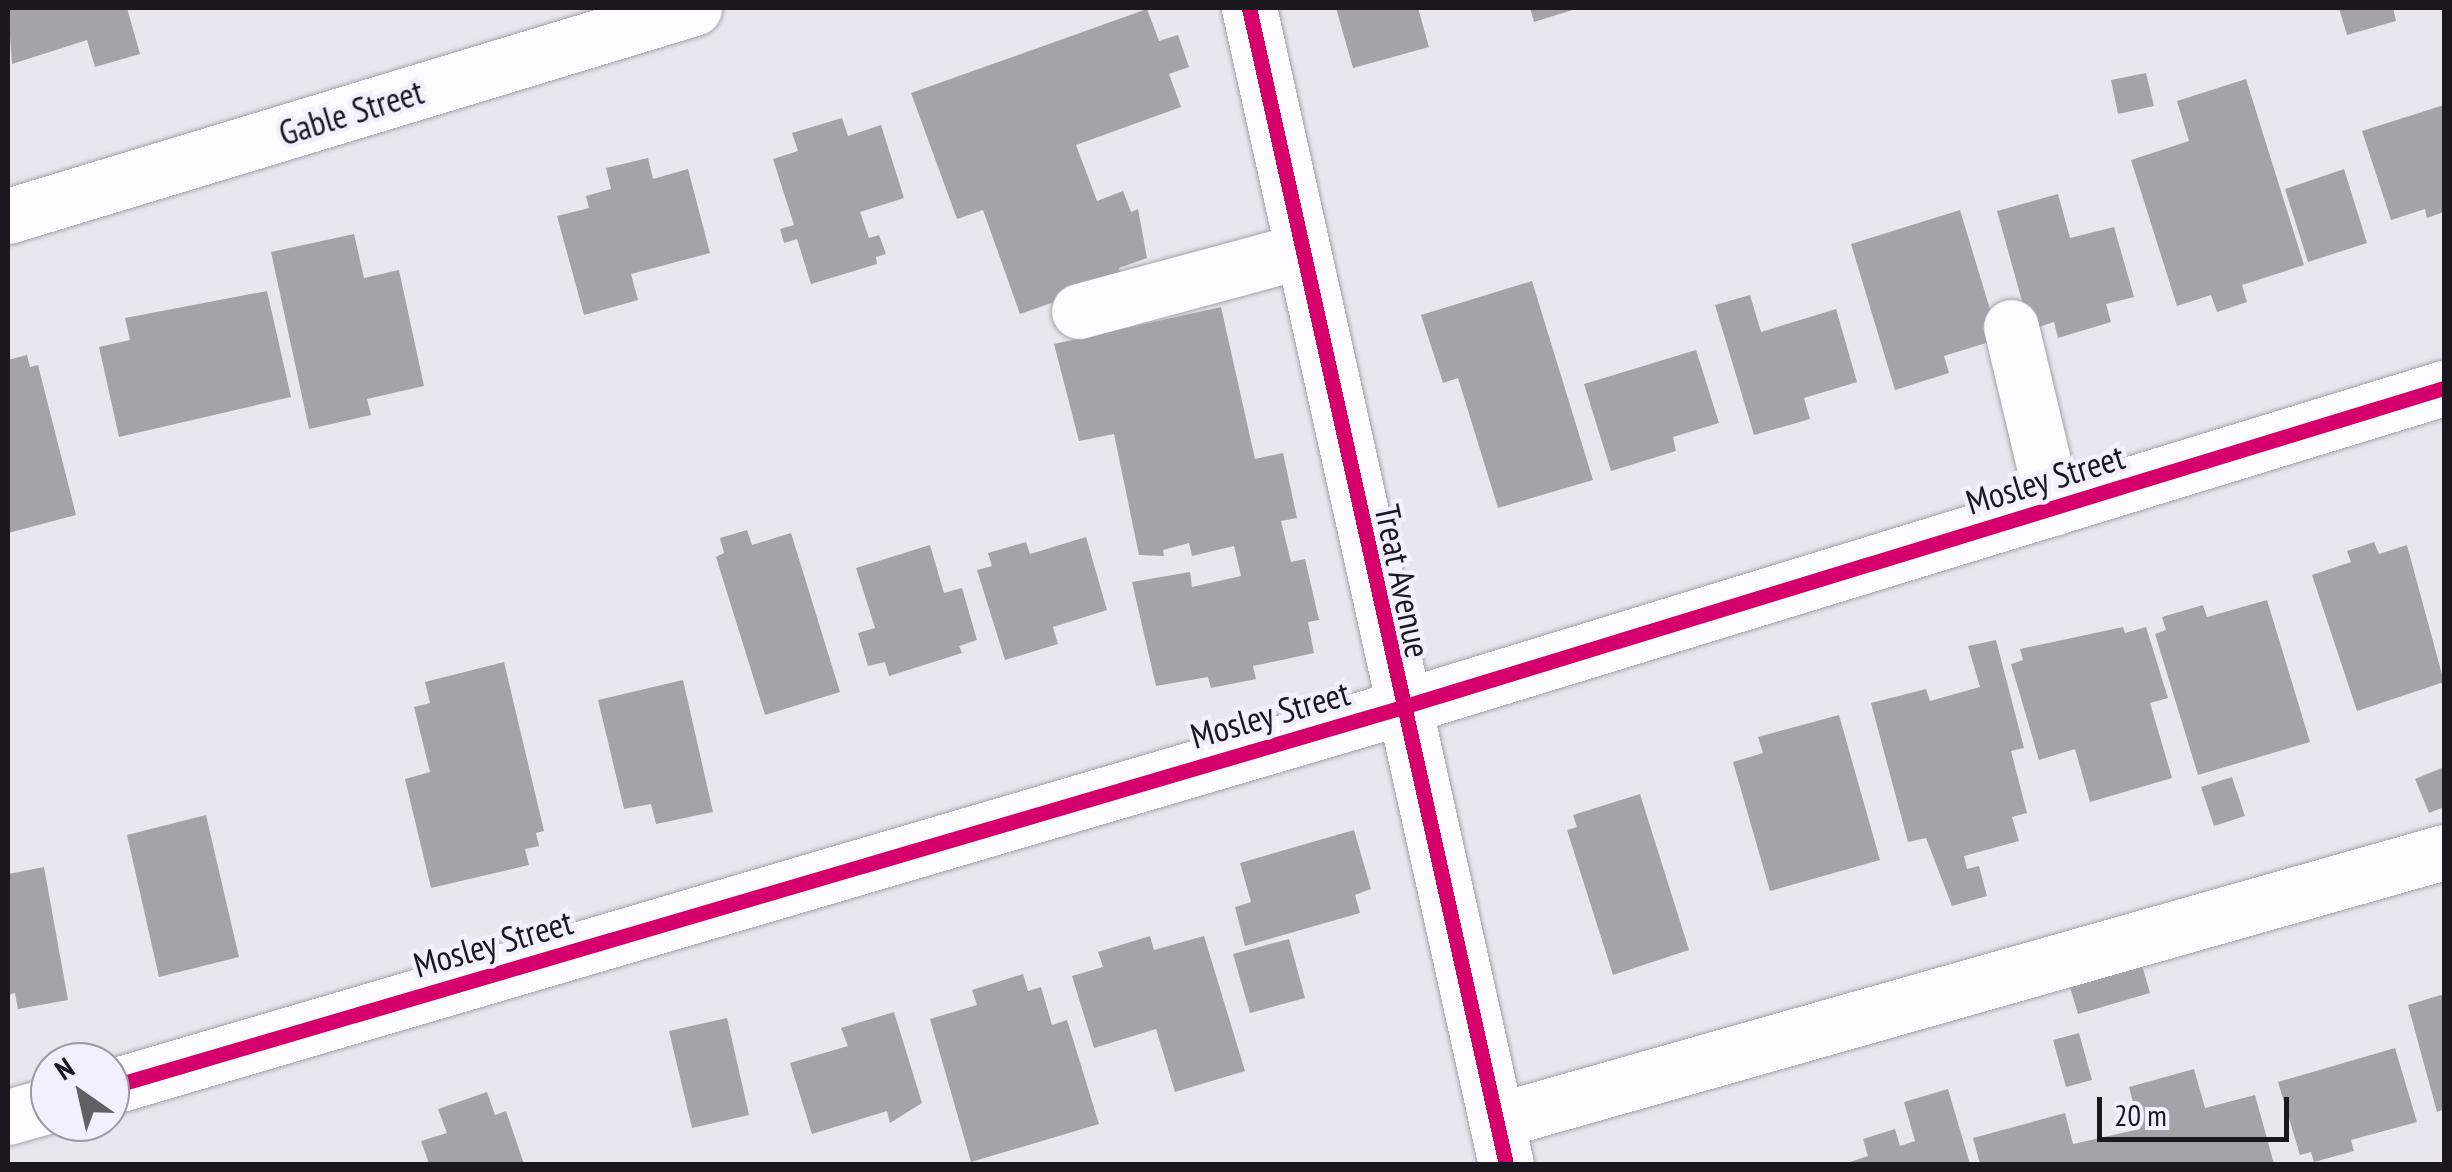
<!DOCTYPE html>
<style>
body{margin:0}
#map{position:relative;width:2452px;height:1172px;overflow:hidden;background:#e8e6ef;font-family:"PT Sans Narrow",sans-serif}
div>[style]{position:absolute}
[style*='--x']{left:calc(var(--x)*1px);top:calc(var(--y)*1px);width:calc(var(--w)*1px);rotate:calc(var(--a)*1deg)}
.building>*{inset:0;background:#a5a3aa}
.roads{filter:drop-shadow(0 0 2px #a4a3aa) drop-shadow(0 0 2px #a4a3aa)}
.minor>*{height:55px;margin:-27.5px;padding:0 27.5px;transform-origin:27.5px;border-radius:27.5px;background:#fcfbfd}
.cycleway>*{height:15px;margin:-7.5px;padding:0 7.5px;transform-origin:7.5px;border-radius:7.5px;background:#d6006c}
span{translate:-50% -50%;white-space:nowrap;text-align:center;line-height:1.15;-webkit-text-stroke:9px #f3f0fe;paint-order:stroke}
.street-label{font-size:35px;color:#1a181e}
.frame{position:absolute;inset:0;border:10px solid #1a181e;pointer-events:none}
.north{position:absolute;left:30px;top:1042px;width:100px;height:100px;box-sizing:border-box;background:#f3f0fe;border:2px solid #9c9aa4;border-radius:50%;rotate:326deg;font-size:28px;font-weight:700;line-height:40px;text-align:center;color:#1a181e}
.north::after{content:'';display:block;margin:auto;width:35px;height:45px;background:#626067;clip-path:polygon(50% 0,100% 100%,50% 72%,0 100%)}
.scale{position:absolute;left:2097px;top:1097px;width:192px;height:45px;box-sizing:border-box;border:5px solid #1a181e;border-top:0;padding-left:12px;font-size:30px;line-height:35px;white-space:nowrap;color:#1a181e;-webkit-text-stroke:8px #f3f0fe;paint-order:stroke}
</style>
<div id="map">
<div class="building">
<div style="clip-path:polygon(8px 8px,127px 8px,140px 54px,95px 67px,87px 40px,12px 64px)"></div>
<div style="clip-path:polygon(1336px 8px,1418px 8px,1429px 47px,1353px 68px)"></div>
<div style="clip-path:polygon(1530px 8px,1579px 8px,1534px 22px)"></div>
<div style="clip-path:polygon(2339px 8px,2393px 8px,2396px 21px,2347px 35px)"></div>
<div style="clip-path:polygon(1147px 9px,1159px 41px,1178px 35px,1189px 67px,1169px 74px,1181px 107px,1076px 145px,1097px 201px,1123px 191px,1131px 212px,1138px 209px,1147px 258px,1119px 268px,1122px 278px,1020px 314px,983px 210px,957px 219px,911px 93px)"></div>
<div style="clip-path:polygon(2146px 73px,2154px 106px,2118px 114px,2111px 80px)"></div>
<div style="clip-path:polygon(2246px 79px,2304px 265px,2242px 285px,2247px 302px,2217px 312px,2211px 295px,2177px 306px,2131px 160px,2189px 141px,2177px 101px)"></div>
<div style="clip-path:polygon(2444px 105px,2444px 212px,2427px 218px,2425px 209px,2391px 220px,2362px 131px)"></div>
<div style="clip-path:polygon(842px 118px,848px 136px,881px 125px,904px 198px,860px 212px,869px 238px,879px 235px,886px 254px,876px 257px,877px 264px,811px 284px,797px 239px,784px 243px,780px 229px,794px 225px,773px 159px,798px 151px,792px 133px)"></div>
<div style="clip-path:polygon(648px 158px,653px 179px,688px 169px,710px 253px,631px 274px,638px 300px,584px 315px,557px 216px,589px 208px,586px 196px,611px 189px,606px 168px)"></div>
<div style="clip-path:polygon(2344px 169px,2367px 243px,2308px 262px,2285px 189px)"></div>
<div style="clip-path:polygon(2058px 194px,2070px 238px,2114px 227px,2134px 297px,2106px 304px,2111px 322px,2058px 338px,2054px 322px,2030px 330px,1997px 211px)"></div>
<div style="clip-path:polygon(1960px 210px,1999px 339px,1944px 356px,1949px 373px,1895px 390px,1851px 244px)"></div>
<div style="clip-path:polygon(354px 234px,364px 278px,399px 270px,424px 386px,367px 399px,371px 415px,309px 429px,271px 252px)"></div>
<div style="clip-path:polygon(1532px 281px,1593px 480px,1498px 508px,1458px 378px,1443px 383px,1421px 315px)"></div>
<div style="clip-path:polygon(267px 291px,291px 397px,119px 437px,99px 347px,130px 340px,125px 318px)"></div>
<div style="clip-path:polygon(1750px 295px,1761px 332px,1836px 309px,1857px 382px,1804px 398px,1810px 419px,1754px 435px,1715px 305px)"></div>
<div style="clip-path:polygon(1221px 307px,1255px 459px,1283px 453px,1297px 518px,1281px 521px,1291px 562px,1305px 559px,1319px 620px,1308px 622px,1314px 653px,1253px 666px,1256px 679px,1211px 688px,1208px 677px,1156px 686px,1132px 582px,1190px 572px,1192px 587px,1241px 576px,1234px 546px,1192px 556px,1189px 543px,1163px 550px,1164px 556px,1139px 555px,1114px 434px,1079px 441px,1054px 344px)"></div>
<div style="clip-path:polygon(1696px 350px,1719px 423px,1673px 437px,1676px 451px,1611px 471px,1584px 384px)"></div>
<div style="clip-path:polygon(27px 355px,30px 367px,38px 365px,76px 515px,8px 533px,8px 360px)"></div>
<div style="clip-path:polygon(747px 530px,752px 545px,791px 533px,840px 692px,765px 715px,716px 557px,724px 553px,720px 538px)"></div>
<div style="clip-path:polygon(1086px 537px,1107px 610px,1053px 627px,1058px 644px,1005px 660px,977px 570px,992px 566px,988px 553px,1026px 542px,1030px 554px)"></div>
<div style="clip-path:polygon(2374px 542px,2379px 554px,2407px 545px,2444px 682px,2357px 711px,2312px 575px,2351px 562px,2347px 551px)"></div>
<div style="clip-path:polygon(930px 545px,944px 593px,962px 588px,977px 640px,959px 646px,962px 653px,889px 676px,885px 662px,868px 666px,858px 633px,875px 628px,856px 568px)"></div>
<div style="clip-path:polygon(2267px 600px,2310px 742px,2198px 775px,2155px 634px,2166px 630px,2162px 617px,2203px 605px,2207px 617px)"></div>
<div style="clip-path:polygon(2123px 627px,2125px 633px,2146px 627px,2168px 698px,2150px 703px,2172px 778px,2090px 802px,2075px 749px,2039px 760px,2011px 664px,2023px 660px,2020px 649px)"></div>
<div style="clip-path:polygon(1996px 640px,2024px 748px,2011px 751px,2027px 813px,2012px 817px,2019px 841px,1964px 856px,1967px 869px,1979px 866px,1987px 896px,1952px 906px,1926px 838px,1908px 842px,1871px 703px,1926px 689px,1930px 701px,1980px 687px,1968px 646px)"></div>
<div style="clip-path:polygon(504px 662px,544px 831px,536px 833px,539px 846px,525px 849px,529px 865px,431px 888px,405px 779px,430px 772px,414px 707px,430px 703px,425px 682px)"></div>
<div style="clip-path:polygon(683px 680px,713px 812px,656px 824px,651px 804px,624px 809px,598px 700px)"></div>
<div style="clip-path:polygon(1839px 715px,1880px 860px,1770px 891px,1733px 762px,1763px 753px,1758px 737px)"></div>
<div style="clip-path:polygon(2444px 767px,2444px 807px,2429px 813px,2415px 779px)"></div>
<div style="clip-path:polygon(2232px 777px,2245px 816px,2214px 826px,2201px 787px)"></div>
<div style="clip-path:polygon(1640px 794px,1689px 950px,1613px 975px,1567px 830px,1577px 827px,1573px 815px)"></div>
<div style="clip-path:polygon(206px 815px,239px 957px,159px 977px,127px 835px)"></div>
<div style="clip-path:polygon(1354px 830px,1371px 889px,1355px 895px,1360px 913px,1245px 946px,1235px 907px,1251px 902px,1240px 863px)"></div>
<div style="clip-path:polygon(44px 867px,68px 1000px,18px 1009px,15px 993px,8px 995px,8px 874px)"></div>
<div style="clip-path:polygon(1150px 936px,1154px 950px,1204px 936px,1245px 1071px,1175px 1092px,1156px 1029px,1094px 1048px,1072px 976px,1103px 967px,1098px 952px)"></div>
<div style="clip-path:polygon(1289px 939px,1305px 998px,1250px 1013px,1233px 954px)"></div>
<div style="clip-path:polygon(2139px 955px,2150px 993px,2078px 1014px,2067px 977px)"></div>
<div style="clip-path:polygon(1023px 974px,1028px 991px,1041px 987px,1052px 1025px,1067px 1020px,1099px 1124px,971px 1162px,930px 1019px,977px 1005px,972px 990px)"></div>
<div style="clip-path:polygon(2444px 994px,2444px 1109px,2437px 1112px,2408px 1005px)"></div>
<div style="clip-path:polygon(894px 1012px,922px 1103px,890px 1123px,887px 1111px,812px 1134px,790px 1063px,848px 1046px,841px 1028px)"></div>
<div style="clip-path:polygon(727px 1018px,749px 1115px,692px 1128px,669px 1031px)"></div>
<div style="clip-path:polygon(2079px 1033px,2092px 1080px,2066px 1087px,2053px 1040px)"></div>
<div style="clip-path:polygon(2395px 1048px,2417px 1122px,2351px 1140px,2354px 1151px,2314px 1162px,2311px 1152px,2300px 1155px,2278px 1082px)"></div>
<div style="clip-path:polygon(2194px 1069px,2205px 1108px,2255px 1095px,2274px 1164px,1980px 1164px,1973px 1138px,2065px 1113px,2073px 1144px,2140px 1129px,2129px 1087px)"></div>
<div style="clip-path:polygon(1948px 1089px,1970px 1164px,1844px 1164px,1868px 1156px,1863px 1139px,1895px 1129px,1900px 1146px,1915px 1141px,1904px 1102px)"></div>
<div style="clip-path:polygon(487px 1092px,495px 1115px,506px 1111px,524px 1164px,429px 1164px,421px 1141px,447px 1133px,438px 1109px)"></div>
</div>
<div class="roads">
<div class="minor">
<div style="--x:1249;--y:8;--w:1184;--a:77.47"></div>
<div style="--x:8;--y:216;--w:717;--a:-16.87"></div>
<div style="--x:1079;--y:311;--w:230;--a:-15.1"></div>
<div style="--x:2011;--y:327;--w:186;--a:76.6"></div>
<div style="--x:110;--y:1087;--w:1344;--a:-16.38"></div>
<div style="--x:1399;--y:708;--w:1093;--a:-17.03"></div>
<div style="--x:8;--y:1117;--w:44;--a:-15.9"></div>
<div style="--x:1496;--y:1121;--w:985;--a:-15.84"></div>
</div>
</div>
<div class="cycleway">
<div style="--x:1249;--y:8;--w:1184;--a:77.47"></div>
<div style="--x:110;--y:1087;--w:1344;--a:-16.38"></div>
<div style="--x:1399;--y:708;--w:1093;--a:-17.03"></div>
</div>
<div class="street-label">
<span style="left:351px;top:112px;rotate:-17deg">Gable Street</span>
<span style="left:2045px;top:479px;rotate:-17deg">Mosley Street</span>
<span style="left:1403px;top:581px;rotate:78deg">Treat Avenue</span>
<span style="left:1270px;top:714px;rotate:-16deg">Mosley Street</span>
<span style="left:493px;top:943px;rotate:-16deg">Mosley Street</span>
</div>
<div class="frame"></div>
<div class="north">N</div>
<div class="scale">20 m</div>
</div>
